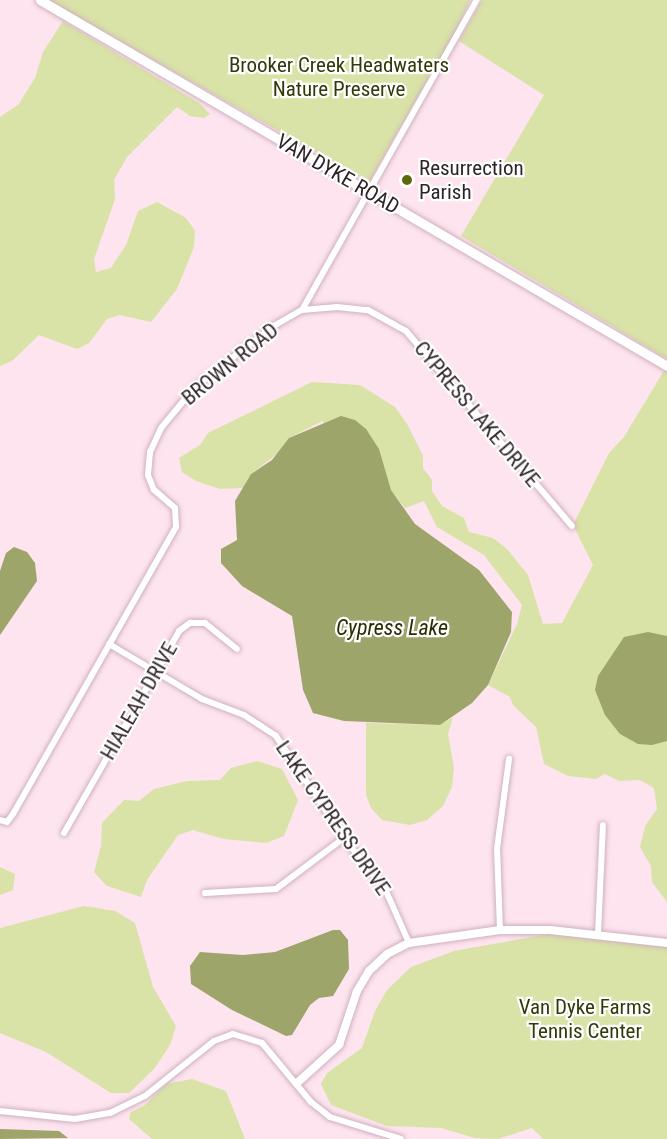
<!DOCTYPE html>
<style>
body{margin:0}
#map{position:relative;width:667px;height:1139px;overflow:hidden;background:#fde4ef;font-family:"Roboto Condensed",sans-serif}
div>[style]{position:absolute}
[style*='--x']{left:calc(var(--x)*1px);top:calc(var(--y)*1px);width:calc(var(--w)*1px);rotate:calc(var(--a)*1deg)}
.green>*{inset:0;background:#d9e2a7}
.water>*{inset:0;background:#9da56b}
.roads{filter:drop-shadow(0 0 2px #cfb1bf) drop-shadow(0 0 2px #cfb1bf)}
.minor>*{height:6px;margin:-3px;padding:0 3px;transform-origin:3px;border-radius:3px;background:#fff}
.tertiary>*{height:8px;margin:-4px;padding:0 4px;transform-origin:4px;border-radius:4px;background:#fff}
.secondary>*{height:9px;margin:-4.5px;padding:0 4.5px;transform-origin:4.5px;border-radius:4.5px;background:#fff}
.dots>*{width:16px;height:16px;translate:-50% -50%;box-sizing:border-box;border:3px solid #fff;border-radius:50%}
span{translate:-50% -50%;white-space:nowrap;text-align:center;line-height:1.15;-webkit-text-stroke:4.5px #fff;paint-order:stroke}
.park-label{font-size:21px;color:#34380a}
.poi-label{font-size:21px;color:#2e2328}
.left{translate:0 -50%;text-align:left}
.street-label{font-size:21px;color:#2e2328}
.water-label{font-size:22px;color:#2a2e00;font-style:italic}
</style>
<div id="map">
<div class="green">
<div style="clip-path:polygon(47px 0,470px 0,457px 29px,369px 182px)"></div>
<div style="clip-path:polygon(482px 0,667px 0,667px 359px,461px 236px,544px 95px,459px 41px)"></div>
<div style="clip-path:polygon(63px 21px,199px 103px,210px 114px,204px 118px,190px 116px,177px 107px,127px 157px,114px 180px,115px 199px,94px 259px,96px 272px,111px 268px,126px 245px,138px 211px,157px 202px,186px 218px,195px 231px,194px 247px,177px 289px,151px 322px,120px 315px,107px 319px,89px 343px,77px 349px,39px 335px,12px 361px,0 366px,0 117px,18px 105px,35px 78px,43px 52px)"></div>
<div style="clip-path:polygon(665px 369px,667px 370px,667px 902px,652px 882px,651px 866px,640px 847px,645px 826px,657px 809px,654px 788px,640px 780px,619px 781px,605px 774px,596px 779px,568px 776px,544px 764px,536px 727px,513px 705px,510px 697px,488px 685px,517px 624px,522px 605px,484px 555px,437px 527px,424px 501px,405px 508px,391px 490px,384px 472px,322px 421px,289px 438px,283px 449px,251px 474px,243px 488px,220px 489px,196px 481px,182px 472px,179px 458px,200px 445px,208px 433px,312px 382px,360px 385px,395px 407px,407px 424px,423px 456px,423px 468px,432px 480px,432px 491px,442px 506px,464px 518px,469px 532px,493px 538px,507px 549px,528px 575px,543px 624px,562px 623px,593px 565px,573px 525px,609px 453px,624px 437px)"></div>
<div style="clip-path:polygon(453px 717px,448px 734px,454px 768px,452px 787px,443px 806px,427px 820px,410px 825px,382px 820px,371px 808px,366px 795px,366px 723px,440px 725px)"></div>
<div style="clip-path:polygon(257px 761px,282px 769px,298px 800px,284px 836px,266px 843px,224px 839px,193px 830px,178px 835px,147px 880px,141px 897px,107px 886px,94px 872px,101px 846px,102px 823px,124px 800px,139px 801px,154px 789px,187px 781px,220px 780px,231px 768px)"></div>
<div style="clip-path:polygon(0 867px,15px 874px,13px 890px,0 895px)"></div>
<div style="clip-path:polygon(84px 906px,115px 911px,135px 923px,153px 987px,176px 1026px,170px 1045px,154px 1069px,129px 1093px,111px 1093px,46px 1052px,0 1033px,0 928px)"></div>
<div style="clip-path:polygon(554px 933px,667px 946px,667px 1139px,543px 1139px,532px 1128px,498px 1139px,475px 1138px,441px 1128px,387px 1126px,331px 1105px,321px 1084px,327px 1073px,362px 1048px,375px 1011px,387px 990px,411px 967px,454px 951px)"></div>
<div style="clip-path:polygon(192px 1079px,226px 1091px,245px 1139px,152px 1139px,129px 1119px,131px 1112px,145px 1105px,166px 1084px)"></div>
</div>
<div class="water">
<div style="clip-path:polygon(341px 416px,355px 420px,366px 429px,379px 449px,391px 490px,415px 524px,479px 570px,512px 612px,511px 632px,488px 685px,472px 703px,440px 725px,344px 721px,313px 713px,303px 690px,292px 616px,242px 586px,221px 563px,221px 549px,237px 540px,235px 501px,251px 474px,272px 460px,289px 438px)"></div>
<div style="clip-path:polygon(14px 547px,27px 552px,35px 563px,37px 581px,0 635px,0 571px,6px 553px)"></div>
<div style="clip-path:polygon(648px 632px,667px 636px,667px 741px,652px 745px,638px 744px,620px 734px,605px 715px,595px 690px,598px 676px,624px 637px)"></div>
<div style="clip-path:polygon(333px 930px,340px 930px,348px 940px,349px 969px,333px 996px,319px 998px,310px 1005px,292px 1035px,286px 1036px,232px 1010px,191px 984px,190px 966px,200px 952px,243px 955px,275px 952px)"></div>
<div style="clip-path:polygon(0 1129px,59px 1131px,68px 1138px,0 1139px)"></div>
</div>
<div class="roads">
<div class="minor">
<div style="--x:302;--y:310;--w:35;--a:-5"></div>
<div style="--x:337;--y:307;--w:31;--a:6"></div>
<div style="--x:368;--y:310;--w:43;--a:28.9"></div>
<div style="--x:406;--y:331;--w:256;--a:49.6"></div>
<div style="--x:109;--y:644;--w:108;--a:30.6"></div>
<div style="--x:202;--y:699;--w:45;--a:20.9"></div>
<div style="--x:244;--y:715;--w:38;--a:33"></div>
<div style="--x:276;--y:736;--w:123;--a:56.3"></div>
<div style="--x:344;--y:838;--w:68;--a:51.6"></div>
<div style="--x:386;--y:891;--w:57;--a:66.1"></div>
<div style="--x:0;--y:820;--w:7;--a:16"></div>
<div style="--x:7;--y:822;--w:10;--a:-53"></div>
<div style="--x:13;--y:814;--w:330;--a:-60.4"></div>
<div style="--x:176;--y:527;--w:19;--a:-93"></div>
<div style="--x:175;--y:508;--w:28;--a:-139"></div>
<div style="--x:154;--y:490;--w:16;--a:-112"></div>
<div style="--x:148;--y:475;--w:23;--a:-85"></div>
<div style="--x:150;--y:452;--w:26;--a:-65"></div>
<div style="--x:161;--y:428;--w:53;--a:-50.3"></div>
<div style="--x:195;--y:387;--w:98;--a:-37.9"></div>
<div style="--x:272;--y:327;--w:34;--a:-30"></div>
<div style="--x:302;--y:310;--w:356;--a:-60.6"></div>
<div style="--x:64;--y:833;--w:232;--a:-60.3"></div>
<div style="--x:179;--y:631;--w:14;--a:-36"></div>
<div style="--x:190;--y:623;--w:15;--a:0"></div>
<div style="--x:205;--y:623;--w:41;--a:39.1"></div>
<div style="--x:205;--y:893;--w:71;--a:-3.2"></div>
<div style="--x:276;--y:889;--w:85;--a:-36.9"></div>
<div style="--x:500;--y:930;--w:81;--a:-92.1"></div>
<div style="--x:497;--y:849;--w:91;--a:-82.4"></div>
<div style="--x:598;--y:934;--w:109;--a:-87.4"></div>
<div style="--x:0;--y:1111;--w:75;--a:6.1"></div>
<div style="--x:75;--y:1119;--w:36;--a:-10"></div>
<div style="--x:110;--y:1113;--w:39;--a:-26"></div>
<div style="--x:145;--y:1096;--w:88;--a:-38.6"></div>
<div style="--x:214;--y:1041;--w:20;--a:-20"></div>
<div style="--x:233;--y:1034;--w:30;--a:17"></div>
<div style="--x:262;--y:1043;--w:77;--a:50.3"></div>
<div style="--x:311;--y:1102;--w:24;--a:38"></div>
<div style="--x:330;--y:1117;--w:74;--a:17.2"></div>
</div>
<div class="tertiary">
<div style="--x:297;--y:1083;--w:57;--a:-42.1"></div>
<div style="--x:339;--y:1045;--w:57;--a:-71.6"></div>
<div style="--x:357;--y:991;--w:23;--a:-59"></div>
<div style="--x:369;--y:971;--w:25;--a:-43"></div>
<div style="--x:387;--y:954;--w:25;--a:-27"></div>
<div style="--x:409;--y:943;--w:92;--a:-8.1"></div>
<div style="--x:500;--y:930;--w:50;--a:0"></div>
<div style="--x:550;--y:930;--w:118;--a:6.3"></div>
</div>
<div class="secondary">
<div style="--x:40;--y:0;--w:726;--a:30.27"></div>
</div>
</div>
<div class="dots">
<div style="left:407px;top:180px;background:#606708"></div>
</div>
<div class="park-label">
<span style="left:339px;top:77px">Brooker Creek Headwaters<br>Nature Preserve</span>
<span style="left:585px;top:1019px">Van Dyke Farms<br>Tennis Center</span>
</div>
<div class="poi-label">
<span class="left" style="left:419px;top:180px">Resurrection<br>Parish</span>
</div>
<div class="street-label">
<span style="left:338px;top:174px;rotate:30deg">VAN DYKE ROAD</span>
<span style="left:230px;top:364px;rotate:-39deg">BROWN ROAD</span>
<span style="left:477px;top:414px;rotate:50deg">CYPRESS LAKE DRIVE</span>
<span style="left:139px;top:701px;rotate:-60deg">HIALEAH DRIVE</span>
<span style="left:333px;top:818px;rotate:55deg">LAKE CYPRESS DRIVE</span>
</div>
<div class="water-label">
<span style="left:392px;top:628px">Cypress Lake</span>
</div>
</div>
